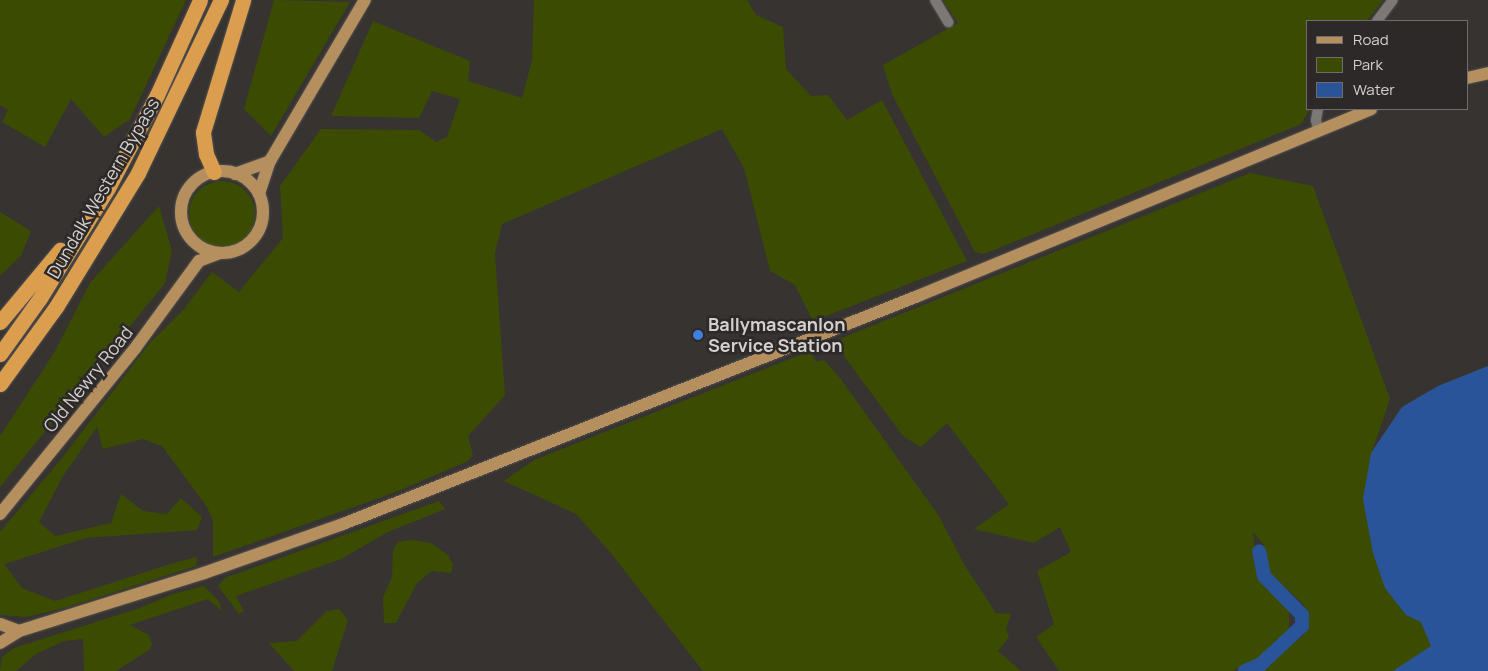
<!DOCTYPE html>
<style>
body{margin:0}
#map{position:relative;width:1488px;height:671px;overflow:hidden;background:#363331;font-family:Manrope,sans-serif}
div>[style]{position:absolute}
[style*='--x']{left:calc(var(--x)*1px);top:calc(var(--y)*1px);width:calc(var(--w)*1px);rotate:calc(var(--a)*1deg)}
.green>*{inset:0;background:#3b4c02}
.round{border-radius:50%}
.water>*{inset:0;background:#2a5499}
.river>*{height:14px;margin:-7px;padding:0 7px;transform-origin:7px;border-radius:7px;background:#2a5499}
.roads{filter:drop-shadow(0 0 1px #545250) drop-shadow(0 0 1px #545250)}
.minor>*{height:10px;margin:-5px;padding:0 5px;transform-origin:5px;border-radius:5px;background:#7b7876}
.major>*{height:12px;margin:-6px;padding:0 6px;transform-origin:6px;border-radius:6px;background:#b58f5e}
.major>.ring{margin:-6px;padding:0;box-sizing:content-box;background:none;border:12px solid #b58f5e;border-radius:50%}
.highway>*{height:15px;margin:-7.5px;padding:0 7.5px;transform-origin:7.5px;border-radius:7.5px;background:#db9e4e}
.dots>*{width:14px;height:14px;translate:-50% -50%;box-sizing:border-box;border:2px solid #2c2928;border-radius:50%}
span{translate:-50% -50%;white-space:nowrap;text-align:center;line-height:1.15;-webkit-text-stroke:5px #2c2928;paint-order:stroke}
.street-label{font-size:18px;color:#d3d1d0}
.poi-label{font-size:18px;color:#d3d1d0;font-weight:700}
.left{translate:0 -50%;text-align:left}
.legend{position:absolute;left:1306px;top:20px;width:162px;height:90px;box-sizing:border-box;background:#2c2928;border:1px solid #6f6c6b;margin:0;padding:6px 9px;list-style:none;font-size:15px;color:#d3d1d0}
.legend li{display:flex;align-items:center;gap:10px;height:25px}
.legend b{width:25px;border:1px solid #6f6c6b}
</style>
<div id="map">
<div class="green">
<div style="clip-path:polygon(0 0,186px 0,130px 119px,104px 137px,71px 99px,45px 147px,2px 122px,8px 110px,0 105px)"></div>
<div style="clip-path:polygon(274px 0,350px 2px,271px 136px,244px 109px)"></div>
<div style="clip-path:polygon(534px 0,747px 0,756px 15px,783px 27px,786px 69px,811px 96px,828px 95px,847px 120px,882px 100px,967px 261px,813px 321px,795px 285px,770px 271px,744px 168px,722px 129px,502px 224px,495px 253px,505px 395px,468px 436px,473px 455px,468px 461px,396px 492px,213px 557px,213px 521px,207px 507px,162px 446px,143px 439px,103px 449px,97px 427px,63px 476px,39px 522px,55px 536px,111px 523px,121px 494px,143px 511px,167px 514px,181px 498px,202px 517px,197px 530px,86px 538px,4px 564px,22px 588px,55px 601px,177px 562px,197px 557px,196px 566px,68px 607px,27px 617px,0 615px,0 532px,63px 457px,149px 344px,184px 309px,212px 272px,239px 292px,283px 238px,280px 186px,321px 129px,419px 130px,436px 142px,447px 137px,460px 99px,432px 91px,419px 118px,331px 116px,373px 21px,470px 61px,468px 81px,522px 98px,532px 60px)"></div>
<div style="clip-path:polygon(943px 0,1383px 0,1367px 21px,1307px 21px,1307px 109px,1310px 109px,1301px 124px,984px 254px,975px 252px,892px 94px,883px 65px,958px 23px)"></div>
<div style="clip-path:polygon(1250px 173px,1313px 186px,1390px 399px,1372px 451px,1402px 407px,1438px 386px,1488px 366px,1488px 671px,1257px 671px,1303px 636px,1309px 623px,1304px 605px,1268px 571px,1264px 545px,1253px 532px,1257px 572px,1289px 607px,1289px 633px,1276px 640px,1258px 660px,1232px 671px,1059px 671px,1036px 637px,1054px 624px,1037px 571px,1071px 552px,1060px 527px,1034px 543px,974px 529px,1009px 504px,947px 423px,921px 447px,903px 436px,838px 348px,842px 338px)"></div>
<div class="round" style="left:189px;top:181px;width:66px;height:66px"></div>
<div style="clip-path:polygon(159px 206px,172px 251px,165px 283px,0 487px,0 436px,54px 353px,90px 283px)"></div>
<div style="clip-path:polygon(0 212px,31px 231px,21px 256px,0 276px)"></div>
<div style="clip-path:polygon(810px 351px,816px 362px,824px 360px,840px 378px,939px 516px,965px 566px,996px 613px,1011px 614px,1006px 629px,1009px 637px,998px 651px,1021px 671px,703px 671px,610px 552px,576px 514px,504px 481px,534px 460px)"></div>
<div style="clip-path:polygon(439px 501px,445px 509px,388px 532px,341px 559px,236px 596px,244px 611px,239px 614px,218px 586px,225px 578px)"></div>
<div style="clip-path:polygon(411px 540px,431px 543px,448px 555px,453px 564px,451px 573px,432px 571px,417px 583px,396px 623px,384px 623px,383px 598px,392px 577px,393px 550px,398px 542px)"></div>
<div style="clip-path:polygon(204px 586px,219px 601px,222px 611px,208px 599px,130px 625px,149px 635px,152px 644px,149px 650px,116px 671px,84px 671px,83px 639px,64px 641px,36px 654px,16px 671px,0 671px,2px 657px,14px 648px,140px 608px,173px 594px)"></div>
<div style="clip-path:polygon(339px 609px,348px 620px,332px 671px,294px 671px,269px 643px,297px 641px,327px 611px)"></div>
</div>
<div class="water">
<div style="clip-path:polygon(1488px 366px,1488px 671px,1393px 671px,1431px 646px,1421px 622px,1406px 615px,1385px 588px,1373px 553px,1363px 499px,1371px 453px,1402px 407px,1438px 386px)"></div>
</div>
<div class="river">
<div style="--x:1245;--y:671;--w:16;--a:-22"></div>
<div style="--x:1260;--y:665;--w:57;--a:-42.9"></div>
<div style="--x:1302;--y:626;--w:11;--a:-90"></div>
<div style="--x:1302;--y:615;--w:54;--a:-134.3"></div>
<div style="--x:1264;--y:576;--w:25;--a:-101"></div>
</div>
<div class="roads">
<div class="minor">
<div style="--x:935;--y:0;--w:26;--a:59"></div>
<div style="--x:1377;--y:21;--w:26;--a:-53"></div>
<div style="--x:1318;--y:129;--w:9;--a:-103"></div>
<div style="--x:1316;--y:120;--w:11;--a:-80"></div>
</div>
<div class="major">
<div style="--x:1467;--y:78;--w:22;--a:-13"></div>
<div class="ring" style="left:181px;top:171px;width:70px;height:70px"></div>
<div style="--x:235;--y:174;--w:37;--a:-20"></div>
<div style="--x:259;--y:194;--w:35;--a:-72"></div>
<div style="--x:270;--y:161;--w:187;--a:-59.5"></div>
<div style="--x:0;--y:514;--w:215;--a:-50.8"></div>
<div style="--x:136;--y:347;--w:107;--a:-53.8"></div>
<div style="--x:199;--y:261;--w:22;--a:-21"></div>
<div style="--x:0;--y:624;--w:20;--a:20"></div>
<div style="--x:0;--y:643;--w:22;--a:-32"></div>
<div style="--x:19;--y:631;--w:194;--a:-17.4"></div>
<div style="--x:204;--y:573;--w:147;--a:-19.4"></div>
<div style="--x:343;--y:524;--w:619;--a:-21.63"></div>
<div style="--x:918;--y:296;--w:490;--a:-22.4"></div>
</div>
<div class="highway">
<div style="--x:214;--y:172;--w:20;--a:-114"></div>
<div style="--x:206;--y:154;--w:22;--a:-98"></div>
<div style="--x:203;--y:132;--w:138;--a:-73.1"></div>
<div style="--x:0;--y:322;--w:94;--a:-50.2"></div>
<div style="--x:0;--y:354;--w:69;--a:-54.5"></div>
<div style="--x:40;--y:298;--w:129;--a:-58.3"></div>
<div style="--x:108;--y:188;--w:105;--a:-62.2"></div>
<div style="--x:157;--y:95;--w:104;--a:-65.6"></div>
<div style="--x:0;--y:384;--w:95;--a:-54"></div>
<div style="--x:56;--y:307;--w:157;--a:-58.5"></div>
<div style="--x:138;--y:173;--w:192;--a:-64.4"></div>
</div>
</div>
<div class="dots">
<div style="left:698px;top:335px;background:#3f7fe0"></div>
</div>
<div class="street-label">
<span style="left:103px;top:188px;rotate:-60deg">Dundalk Western Bypass</span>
<span style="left:88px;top:379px;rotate:-51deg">Old Newry Road</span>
</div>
<div class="poi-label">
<span class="left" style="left:708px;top:335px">Ballymascanlon<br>Service Station</span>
</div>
<ul class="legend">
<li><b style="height:6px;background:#b58f5e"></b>Road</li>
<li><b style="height:14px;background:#3b4c02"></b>Park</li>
<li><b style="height:14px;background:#2a5499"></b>Water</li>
</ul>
</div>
